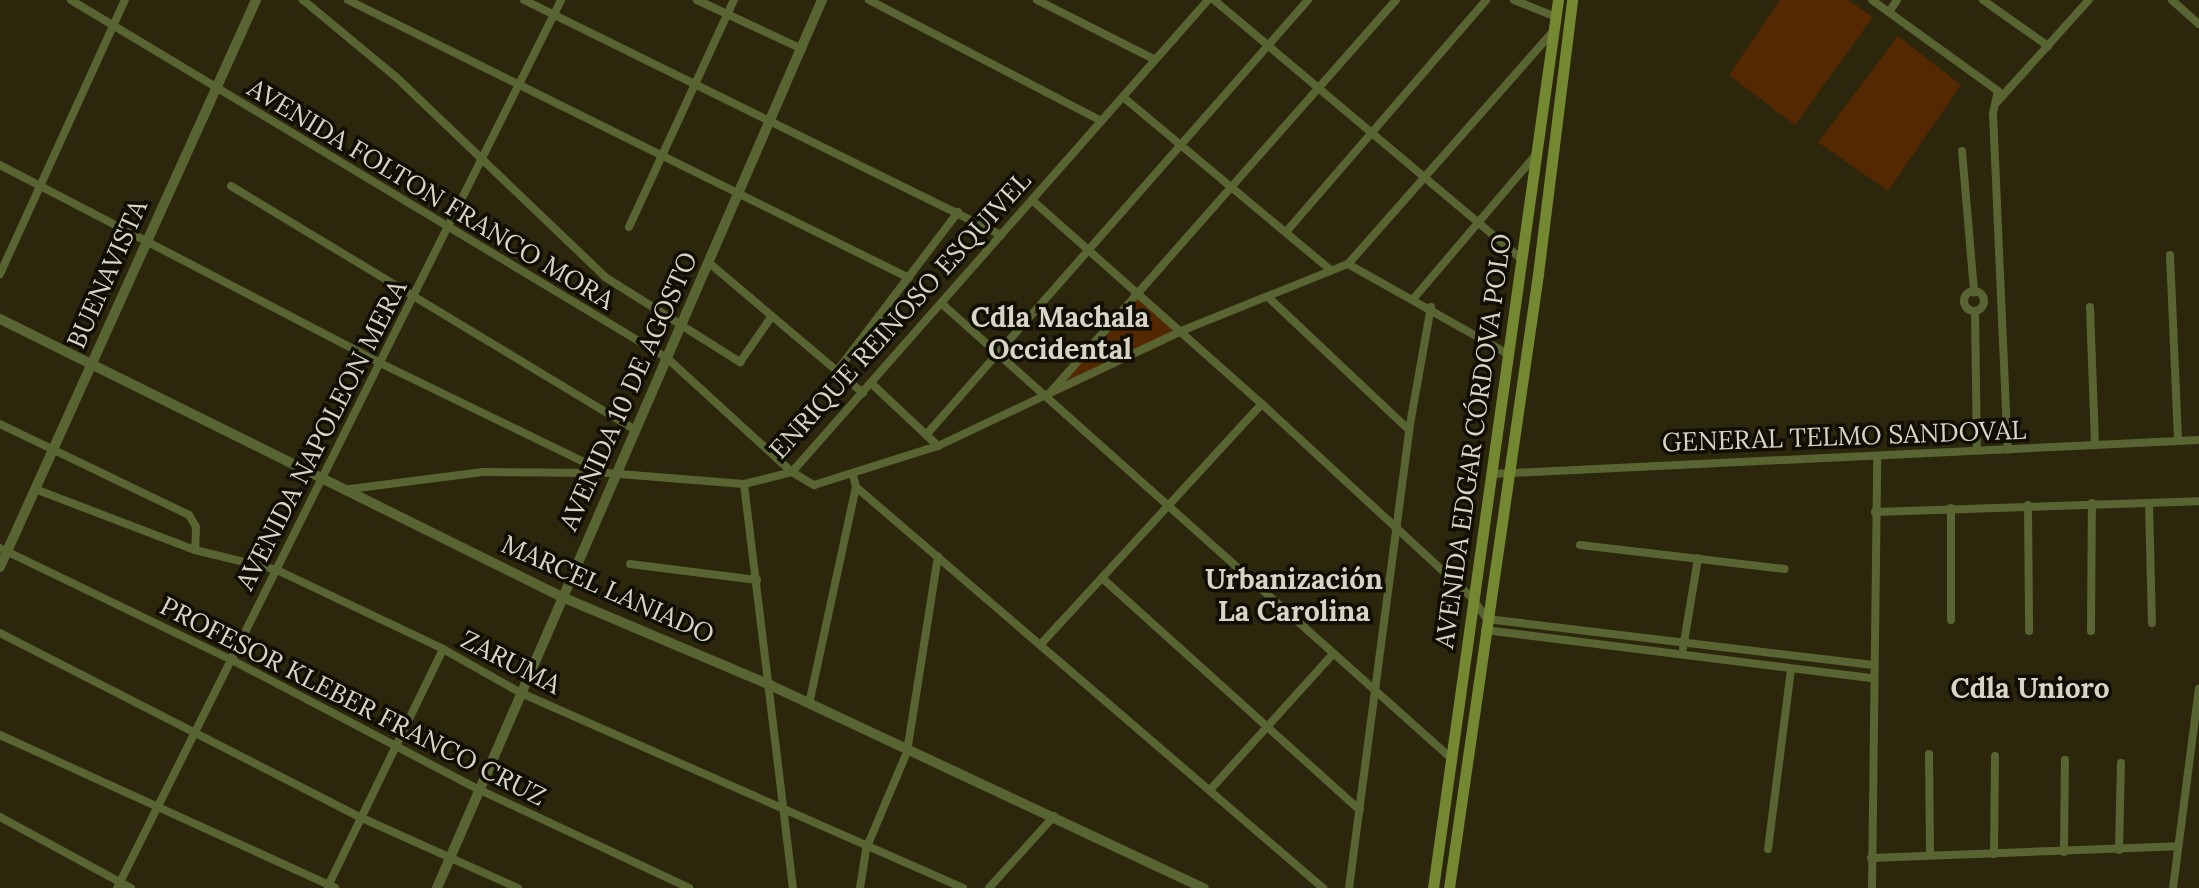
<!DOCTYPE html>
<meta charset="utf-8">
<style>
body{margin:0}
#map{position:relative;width:2199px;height:888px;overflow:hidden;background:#2b260c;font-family:Lora,serif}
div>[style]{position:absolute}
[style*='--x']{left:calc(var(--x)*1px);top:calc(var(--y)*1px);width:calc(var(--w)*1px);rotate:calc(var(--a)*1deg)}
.green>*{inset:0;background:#542801}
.minor>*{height:8px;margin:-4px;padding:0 4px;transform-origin:4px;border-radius:4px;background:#586532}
.minor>.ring{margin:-4px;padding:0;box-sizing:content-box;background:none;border:8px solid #586532;border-radius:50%}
.tertiary>*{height:10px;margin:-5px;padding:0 5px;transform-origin:5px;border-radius:5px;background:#586532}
.secondary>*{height:11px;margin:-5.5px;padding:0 5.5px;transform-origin:5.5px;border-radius:5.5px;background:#748831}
span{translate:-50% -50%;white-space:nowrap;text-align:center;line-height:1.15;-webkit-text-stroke:7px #110f05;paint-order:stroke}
.street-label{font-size:26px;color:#d8d5c6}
.neighbourhood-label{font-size:28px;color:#d8d5c6;font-weight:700}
</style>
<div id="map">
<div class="green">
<div style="clip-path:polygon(1780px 0,1848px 0,1873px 17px,1795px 125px,1729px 75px)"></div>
<div style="clip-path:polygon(1898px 36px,1961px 85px,1888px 191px,1818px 142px)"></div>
<div style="clip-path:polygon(1142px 292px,1188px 333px,1051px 397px)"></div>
</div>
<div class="minor">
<div style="--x:71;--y:0;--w:695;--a:30.99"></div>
<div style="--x:667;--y:358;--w:169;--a:42.4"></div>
<div style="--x:792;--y:472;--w:26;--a:31"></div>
<div style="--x:814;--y:485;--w:130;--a:-17.5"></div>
<div style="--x:938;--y:446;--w:269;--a:-25.3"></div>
<div style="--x:1181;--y:331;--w:180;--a:-21.9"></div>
<div style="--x:1348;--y:264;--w:308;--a:-48.6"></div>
<div style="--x:303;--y:0;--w:119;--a:39.6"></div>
<div style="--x:395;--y:76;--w:291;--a:43.7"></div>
<div style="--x:605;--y:277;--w:160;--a:32.2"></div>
<div style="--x:740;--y:362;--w:56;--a:-55.2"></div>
<div style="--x:348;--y:0;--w:626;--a:26.36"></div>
<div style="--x:524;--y:0;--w:532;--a:26.23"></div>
<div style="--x:697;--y:0;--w:116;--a:25"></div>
<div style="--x:869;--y:0;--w:262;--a:27.5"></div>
<div style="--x:1037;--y:0;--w:131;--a:26.8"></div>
<div style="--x:1214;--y:0;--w:402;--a:40.1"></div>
<div style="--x:1514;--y:0;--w:45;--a:22"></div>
<div style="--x:1872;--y:0;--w:155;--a:35.8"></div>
<div style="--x:1998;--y:91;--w:23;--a:103"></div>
<div style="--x:1993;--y:113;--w:337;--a:87.5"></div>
<div style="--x:1983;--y:0;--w:80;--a:35.3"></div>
<div style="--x:2172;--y:0;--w:36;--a:42"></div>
<div style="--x:1889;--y:12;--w:14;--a:-56"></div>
<div style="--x:1123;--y:97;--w:271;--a:39.8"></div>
<div style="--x:1997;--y:102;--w:137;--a:-48"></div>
<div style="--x:1962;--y:151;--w:142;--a:85.1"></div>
<div style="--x:0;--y:165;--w:428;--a:27.5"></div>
<div style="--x:380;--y:363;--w:247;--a:25.9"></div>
<div style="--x:231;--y:186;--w:473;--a:31.1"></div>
<div style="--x:1032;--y:200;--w:307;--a:41.6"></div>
<div style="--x:1262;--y:404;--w:287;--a:42.7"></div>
<div style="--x:1473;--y:599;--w:24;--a:55"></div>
<div style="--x:1487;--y:619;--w:389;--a:6.8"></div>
<div style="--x:629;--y:227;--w:250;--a:-65.2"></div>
<div style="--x:1286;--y:232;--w:306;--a:-49.2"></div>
<div style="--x:2170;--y:255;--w:186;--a:87.5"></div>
<div style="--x:708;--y:262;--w:203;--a:40.2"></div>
<div style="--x:1348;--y:264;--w:181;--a:29.4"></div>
<div style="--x:0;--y:274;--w:301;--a:-65.5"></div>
<div class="ring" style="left:1964px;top:291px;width:12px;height:12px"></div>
<div style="--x:1268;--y:297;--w:194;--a:43.3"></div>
<div style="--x:1414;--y:298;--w:185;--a:-49.6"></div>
<div style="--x:941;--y:303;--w:683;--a:41.74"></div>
<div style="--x:2090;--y:307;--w:138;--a:87.9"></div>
<div style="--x:1975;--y:311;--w:139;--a:89.2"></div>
<div style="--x:837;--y:371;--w:200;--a:-52.7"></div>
<div style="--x:871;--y:383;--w:92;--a:43.2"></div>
<div style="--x:1049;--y:394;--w:525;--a:-48.63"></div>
<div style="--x:0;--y:424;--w:210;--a:25.7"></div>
<div style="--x:189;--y:515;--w:14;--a:60"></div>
<div style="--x:196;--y:527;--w:23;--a:92"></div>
<div style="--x:926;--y:435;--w:579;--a:-48.71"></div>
<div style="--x:1491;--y:474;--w:709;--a:-2.75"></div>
<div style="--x:853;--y:475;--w:12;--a:76"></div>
<div style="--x:856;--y:487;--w:616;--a:40.65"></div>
<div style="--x:744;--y:484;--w:407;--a:83.1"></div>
<div style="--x:35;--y:489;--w:171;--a:20.9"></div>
<div style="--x:195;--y:550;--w:84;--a:13.7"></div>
<div style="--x:277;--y:570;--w:184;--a:25.4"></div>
<div style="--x:443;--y:649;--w:90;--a:29.4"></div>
<div style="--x:521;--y:693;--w:483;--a:23.8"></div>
<div style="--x:350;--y:489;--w:134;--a:-7.3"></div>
<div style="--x:483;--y:472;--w:124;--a:0.5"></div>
<div style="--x:607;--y:473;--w:137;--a:4.6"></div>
<div style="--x:744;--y:484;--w:49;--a:-14"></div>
<div style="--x:792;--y:472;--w:629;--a:-48.61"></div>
<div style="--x:2149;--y:503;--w:120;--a:88.6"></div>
<div style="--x:2028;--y:505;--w:126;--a:89.5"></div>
<div style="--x:1875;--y:512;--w:324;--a:-1.9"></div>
<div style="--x:1580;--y:545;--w:206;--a:6.7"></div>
<div style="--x:0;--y:548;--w:255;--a:25.8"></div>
<div style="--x:230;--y:659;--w:282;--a:27.7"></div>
<div style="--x:480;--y:790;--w:231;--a:25.1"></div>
<div style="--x:630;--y:564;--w:128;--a:7.2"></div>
<div style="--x:1102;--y:578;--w:347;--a:42"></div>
<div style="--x:1951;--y:620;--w:112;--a:-90"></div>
<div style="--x:1485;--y:630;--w:391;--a:7.1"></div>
<div style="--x:2091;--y:631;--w:128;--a:-89.6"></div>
<div style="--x:0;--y:633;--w:407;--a:27.1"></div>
<div style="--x:362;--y:818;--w:171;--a:24.2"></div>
<div style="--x:1041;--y:644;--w:326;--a:-47.4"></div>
<div style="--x:1683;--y:648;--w:91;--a:-80.5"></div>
<div style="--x:809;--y:704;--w:222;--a:-77.8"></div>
<div style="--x:0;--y:735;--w:368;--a:24.5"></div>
<div style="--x:1929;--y:754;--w:101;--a:89.4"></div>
<div style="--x:1210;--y:790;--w:183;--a:-47.9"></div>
<div style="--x:0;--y:817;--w:149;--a:28.5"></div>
<div style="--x:1768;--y:849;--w:181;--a:-82.7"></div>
<div style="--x:2119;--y:850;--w:87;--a:-88.7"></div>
<div style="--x:2064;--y:852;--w:92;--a:-89.4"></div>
<div style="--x:1994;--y:854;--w:98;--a:-89.4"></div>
<div style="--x:1871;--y:858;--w:307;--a:-2.2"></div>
<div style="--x:328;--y:886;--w:263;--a:-64.1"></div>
<div style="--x:117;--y:888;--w:993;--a:-63.43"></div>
<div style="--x:860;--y:888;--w:39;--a:-81"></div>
<div style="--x:866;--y:849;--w:105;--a:-67.1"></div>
<div style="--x:907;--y:752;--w:198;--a:-81"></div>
<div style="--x:989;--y:888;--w:97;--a:-47.9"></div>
<div style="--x:1349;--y:888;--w:462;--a:-82.5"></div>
<div style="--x:1409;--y:430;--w:125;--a:-79.9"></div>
<div style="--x:1872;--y:888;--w:432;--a:-89.3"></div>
<div style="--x:2173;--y:888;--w:201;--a:-82.6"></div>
</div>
<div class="tertiary">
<div style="--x:0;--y:319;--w:627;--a:26.32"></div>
<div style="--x:562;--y:597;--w:226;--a:22.9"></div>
<div style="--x:770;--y:685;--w:479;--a:25.1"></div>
<div style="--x:0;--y:567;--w:622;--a:-65.7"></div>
<div style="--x:437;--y:888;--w:968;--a:-66.56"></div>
</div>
<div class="secondary">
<div style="--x:1433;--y:888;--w:897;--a:-81.99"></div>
<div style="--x:1449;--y:888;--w:620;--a:-81.75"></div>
<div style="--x:1538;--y:274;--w:276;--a:-82.9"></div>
</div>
<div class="street-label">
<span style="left:431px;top:194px;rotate:31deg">AVENIDA FOLTON FRANCO MORA</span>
<span style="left:107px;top:274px;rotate:-66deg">BUENAVISTA</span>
<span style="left:900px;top:315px;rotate:-48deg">ENRIQUE REINOSO ESQUIVEL</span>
<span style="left:628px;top:391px;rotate:-66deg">AVENIDA 10 DE AGOSTO</span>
<span style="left:321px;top:435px;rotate:-63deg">AVENIDA NAPOLEON MERA</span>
<span style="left:1844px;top:436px;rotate:-2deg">GENERAL TELMO SANDOVAL</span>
<span style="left:1473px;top:441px;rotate:-82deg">AVENIDA EDGAR CÓRDOVA POLO</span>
<span style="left:608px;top:589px;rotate:24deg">MARCEL LANIADO</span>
<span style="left:511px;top:662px;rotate:27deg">ZARUMA</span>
<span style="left:353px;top:701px;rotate:27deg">PROFESOR KLEBER FRANCO CRUZ</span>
</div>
<div class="neighbourhood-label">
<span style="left:1060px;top:333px">Cdla Machala<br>Occidental</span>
<span style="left:1294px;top:595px">Urbanización<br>La Carolina</span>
<span style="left:2030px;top:688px">Cdla Unioro</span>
</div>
</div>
